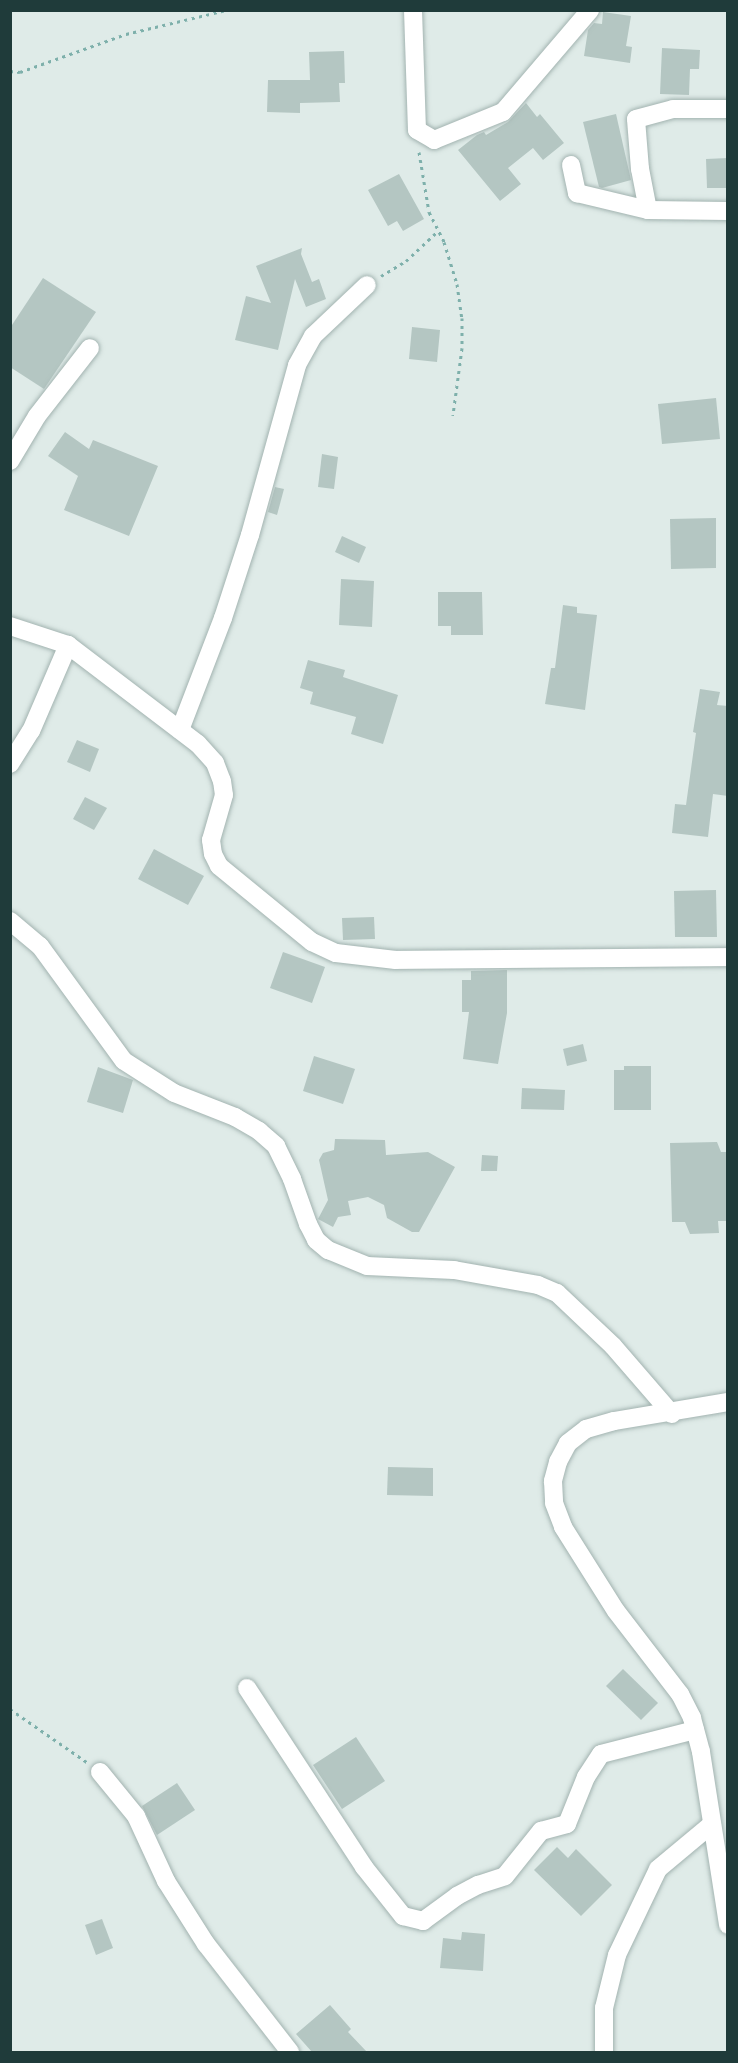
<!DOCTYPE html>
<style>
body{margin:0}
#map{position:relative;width:738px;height:2063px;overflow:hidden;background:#dfebe8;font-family:Montserrat,sans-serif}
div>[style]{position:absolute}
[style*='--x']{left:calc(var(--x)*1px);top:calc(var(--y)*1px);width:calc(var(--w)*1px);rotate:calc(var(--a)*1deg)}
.building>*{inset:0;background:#b4c6c2}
.path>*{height:3px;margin-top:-1.5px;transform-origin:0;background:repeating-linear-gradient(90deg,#7eb0ab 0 3px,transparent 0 7.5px)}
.roads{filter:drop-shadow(0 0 2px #a2b3b0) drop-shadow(0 0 2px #a2b3b0)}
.minor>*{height:18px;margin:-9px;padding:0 9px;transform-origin:9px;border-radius:9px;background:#fff}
span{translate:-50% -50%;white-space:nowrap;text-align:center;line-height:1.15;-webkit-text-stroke:4.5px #eff7f5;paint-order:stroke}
.frame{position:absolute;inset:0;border:12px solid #1f3b3a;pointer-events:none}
</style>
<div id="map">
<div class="building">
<div style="clip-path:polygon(603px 12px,631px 16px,626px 46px,632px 47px,630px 63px,584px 56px,588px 30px,594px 23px,602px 24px)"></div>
<div style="clip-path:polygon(662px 48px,700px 50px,699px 69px,690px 69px,689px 95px,660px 94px)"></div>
<div style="clip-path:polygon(344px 51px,345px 83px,339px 83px,340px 102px,300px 103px,300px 113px,267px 112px,268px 80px,310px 80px,309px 52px)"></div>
<div style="clip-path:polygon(526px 103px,537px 117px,540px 114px,564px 143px,543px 160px,533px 148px,508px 168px,521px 184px,500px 201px,458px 150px,477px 135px,484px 132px,486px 135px,508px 122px)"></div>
<div style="clip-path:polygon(616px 114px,631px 180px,602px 188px,599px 187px,583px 122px)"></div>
<div style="clip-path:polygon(728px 158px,728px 188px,707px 188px,706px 159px)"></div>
<div style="clip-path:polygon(399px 174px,424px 219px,403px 231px,397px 221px,388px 226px,368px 190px)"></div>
<div style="clip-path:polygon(302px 248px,301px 254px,312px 282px,319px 279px,326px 299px,306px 307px,295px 279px,278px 350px,235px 340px,246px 296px,271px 303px,256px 266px)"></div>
<div style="clip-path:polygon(43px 278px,96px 312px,44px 389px,10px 367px,10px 328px)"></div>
<div style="clip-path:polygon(412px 327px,440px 330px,437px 362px,409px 359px)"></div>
<div style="clip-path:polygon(716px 398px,720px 439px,662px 444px,658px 404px)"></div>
<div style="clip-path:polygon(65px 432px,89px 449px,93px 440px,158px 466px,129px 536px,64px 510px,78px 476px,48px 456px)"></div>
<div style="clip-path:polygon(322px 454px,338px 457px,334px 489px,318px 487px)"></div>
<div style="clip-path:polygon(275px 487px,284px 489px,277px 515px,268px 512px)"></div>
<div style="clip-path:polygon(716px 518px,716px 568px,671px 569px,670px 519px)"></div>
<div style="clip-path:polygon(342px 536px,366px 547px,359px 563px,335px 552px)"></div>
<div style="clip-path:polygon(341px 579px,374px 581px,372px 627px,339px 625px)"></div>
<div style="clip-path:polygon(438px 592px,482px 592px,483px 635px,451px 635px,451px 626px,438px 626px)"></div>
<div style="clip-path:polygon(563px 605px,577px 607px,577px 613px,597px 615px,585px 710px,545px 704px,551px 668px,555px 668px)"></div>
<div style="clip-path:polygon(308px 660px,345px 670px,343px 677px,398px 695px,383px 744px,351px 734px,356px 717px,310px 704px,313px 692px,300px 688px)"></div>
<div style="clip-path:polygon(700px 689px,720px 692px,717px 705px,728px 706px,728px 796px,713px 794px,708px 837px,672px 833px,675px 804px,686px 805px,696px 733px,693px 732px)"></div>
<div style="clip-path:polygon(77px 740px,99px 749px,90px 772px,67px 762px)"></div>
<div style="clip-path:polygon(85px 797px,107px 808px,94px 830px,73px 819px)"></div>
<div style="clip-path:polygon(154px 849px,204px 876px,188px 905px,138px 879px)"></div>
<div style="clip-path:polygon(716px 890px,717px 937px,675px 937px,674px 891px)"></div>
<div style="clip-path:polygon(374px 917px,375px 939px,343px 940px,342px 918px)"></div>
<div style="clip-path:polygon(283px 952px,325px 967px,312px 1003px,270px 988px)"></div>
<div style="clip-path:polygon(507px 970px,507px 1013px,498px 1064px,463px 1059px,469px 1012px,462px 1012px,462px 980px,471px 980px,471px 971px)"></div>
<div style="clip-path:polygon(583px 1044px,587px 1061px,567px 1066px,563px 1049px)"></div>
<div style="clip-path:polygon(314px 1056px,355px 1069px,343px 1104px,303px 1091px)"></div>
<div style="clip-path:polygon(624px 1066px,651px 1066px,651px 1110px,614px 1110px,614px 1070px,624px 1070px)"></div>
<div style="clip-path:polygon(98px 1067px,133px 1080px,123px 1113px,87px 1102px)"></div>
<div style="clip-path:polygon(522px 1088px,565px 1090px,564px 1110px,521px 1109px)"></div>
<div style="clip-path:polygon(335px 1139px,385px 1140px,386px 1155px,428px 1152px,455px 1167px,419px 1232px,412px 1232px,387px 1218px,384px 1205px,368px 1197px,348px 1201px,351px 1215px,338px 1217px,333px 1227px,318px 1219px,328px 1200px,319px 1160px,323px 1153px,334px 1150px)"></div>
<div style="clip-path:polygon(717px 1142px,721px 1152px,728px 1152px,728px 1221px,718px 1221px,719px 1233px,690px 1234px,685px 1222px,672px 1222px,670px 1143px)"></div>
<div style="clip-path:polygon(482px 1155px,498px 1156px,497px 1171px,481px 1171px)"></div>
<div style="clip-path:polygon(388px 1467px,433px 1468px,433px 1496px,387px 1495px)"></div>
<div style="clip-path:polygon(623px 1669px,658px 1703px,641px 1720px,606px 1686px)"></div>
<div style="clip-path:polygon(356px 1737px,385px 1781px,342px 1809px,313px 1765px)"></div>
<div style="clip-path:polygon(177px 1783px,195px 1810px,157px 1835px,142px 1806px)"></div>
<div style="clip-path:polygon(557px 1847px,568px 1858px,576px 1849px,612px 1885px,581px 1916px,534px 1870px)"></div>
<div style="clip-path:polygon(102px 1919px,113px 1948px,96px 1955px,85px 1925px)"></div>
<div style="clip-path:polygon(462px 1932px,485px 1934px,483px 1971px,440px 1968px,443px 1938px,461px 1940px)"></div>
<div style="clip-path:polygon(330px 2005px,351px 2029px,348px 2032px,367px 2052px,312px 2052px,296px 2034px)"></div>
</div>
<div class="path">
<div style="--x:10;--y:71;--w:10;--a:6"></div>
<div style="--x:20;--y:72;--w:113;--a:-19.7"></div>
<div style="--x:126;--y:34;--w:104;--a:-13.4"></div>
<div style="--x:419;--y:152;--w:61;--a:80.5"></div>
<div style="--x:429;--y:212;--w:34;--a:63"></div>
<div style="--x:444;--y:242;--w:44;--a:72.8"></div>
<div style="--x:457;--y:284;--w:34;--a:82"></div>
<div style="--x:462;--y:318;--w:30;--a:90"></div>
<div style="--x:462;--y:348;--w:68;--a:97.7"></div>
<div style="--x:381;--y:276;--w:29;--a:-31"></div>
<div style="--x:406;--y:261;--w:44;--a:-43.2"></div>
<div style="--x:10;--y:1709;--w:95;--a:34.7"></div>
</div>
<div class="roads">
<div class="minor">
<div style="--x:413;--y:10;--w:120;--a:88.1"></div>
<div style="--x:417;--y:130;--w:20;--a:30"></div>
<div style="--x:434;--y:140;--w:74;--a:-22.1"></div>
<div style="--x:503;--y:112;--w:134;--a:-49.5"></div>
<div style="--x:571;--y:165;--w:29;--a:78"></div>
<div style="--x:577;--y:193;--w:73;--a:13.5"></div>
<div style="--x:648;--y:210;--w:80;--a:0.7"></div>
<div style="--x:648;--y:210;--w:42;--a:-101"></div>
<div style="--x:640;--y:169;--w:50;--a:-94.6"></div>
<div style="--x:636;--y:119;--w:38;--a:-15"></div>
<div style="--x:673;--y:109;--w:55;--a:0"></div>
<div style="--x:10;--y:461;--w:52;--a:-59"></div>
<div style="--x:37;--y:416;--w:86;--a:-52.1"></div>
<div style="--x:10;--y:626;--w:61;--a:18.1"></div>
<div style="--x:68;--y:645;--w:163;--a:37.3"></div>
<div style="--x:198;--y:744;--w:25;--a:48"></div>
<div style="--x:215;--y:763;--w:19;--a:69"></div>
<div style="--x:222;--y:781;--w:14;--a:82"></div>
<div style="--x:224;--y:795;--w:47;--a:106.1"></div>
<div style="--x:211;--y:840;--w:14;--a:82"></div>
<div style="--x:213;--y:854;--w:13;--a:63"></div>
<div style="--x:219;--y:866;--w:120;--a:39.3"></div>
<div style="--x:312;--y:942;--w:26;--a:25"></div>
<div style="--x:336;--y:953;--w:60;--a:6.7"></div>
<div style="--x:396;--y:960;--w:332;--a:-0.5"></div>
<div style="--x:180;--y:730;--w:120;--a:-69"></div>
<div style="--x:223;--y:618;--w:87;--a:-72"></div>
<div style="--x:250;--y:535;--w:176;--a:-74.5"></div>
<div style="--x:297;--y:365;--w:33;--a:-61"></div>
<div style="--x:313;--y:336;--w:74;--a:-43.4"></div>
<div style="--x:10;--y:764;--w:39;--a:-58"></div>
<div style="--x:31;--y:731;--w:94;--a:-66.7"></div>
<div style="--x:10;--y:921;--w:39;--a:40"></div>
<div style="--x:40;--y:946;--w:142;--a:53.9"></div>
<div style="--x:124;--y:1061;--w:59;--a:32.6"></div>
<div style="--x:174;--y:1093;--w:66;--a:21.5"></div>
<div style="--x:235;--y:1117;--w:28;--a:30"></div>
<div style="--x:259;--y:1131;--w:23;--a:41"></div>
<div style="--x:276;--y:1146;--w:37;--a:64"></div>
<div style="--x:292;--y:1179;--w:48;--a:70.4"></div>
<div style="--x:308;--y:1224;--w:18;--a:63"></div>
<div style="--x:316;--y:1240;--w:16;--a:40"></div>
<div style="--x:328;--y:1250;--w:42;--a:22.3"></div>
<div style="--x:367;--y:1266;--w:87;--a:2.6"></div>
<div style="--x:454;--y:1270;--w:85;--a:10.1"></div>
<div style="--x:538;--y:1285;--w:21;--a:23"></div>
<div style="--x:557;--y:1293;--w:77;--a:43.4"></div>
<div style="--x:613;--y:1346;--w:90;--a:49.1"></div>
<div style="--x:728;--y:1402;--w:116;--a:170.5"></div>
<div style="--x:614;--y:1421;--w:29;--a:164"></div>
<div style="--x:586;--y:1429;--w:23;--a:142"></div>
<div style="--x:568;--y:1443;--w:21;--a:118"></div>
<div style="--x:558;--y:1462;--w:20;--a:105"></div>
<div style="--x:553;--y:1481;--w:22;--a:87"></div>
<div style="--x:554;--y:1503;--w:26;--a:69"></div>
<div style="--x:563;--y:1527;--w:99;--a:57.8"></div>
<div style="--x:616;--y:1611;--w:105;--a:52.4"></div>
<div style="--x:680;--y:1694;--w:27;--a:63"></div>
<div style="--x:692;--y:1718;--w:35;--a:75"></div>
<div style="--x:701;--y:1752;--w:175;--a:81.1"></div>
<div style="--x:247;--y:1688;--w:214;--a:56.8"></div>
<div style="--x:364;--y:1867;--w:63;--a:51.5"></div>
<div style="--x:403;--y:1916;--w:21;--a:14"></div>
<div style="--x:423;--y:1921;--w:42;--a:-36.3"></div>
<div style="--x:457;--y:1896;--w:24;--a:-28"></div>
<div style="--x:478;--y:1885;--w:28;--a:-18"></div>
<div style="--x:505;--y:1876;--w:58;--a:-51.3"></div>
<div style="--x:541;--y:1831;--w:27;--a:-15"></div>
<div style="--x:567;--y:1824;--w:51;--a:-68"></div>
<div style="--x:586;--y:1777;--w:27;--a:-57"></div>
<div style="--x:601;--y:1754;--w:97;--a:-14.3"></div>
<div style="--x:100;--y:1772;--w:57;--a:50.7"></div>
<div style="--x:136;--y:1816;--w:72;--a:65.2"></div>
<div style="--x:166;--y:1881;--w:75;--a:57.6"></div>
<div style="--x:206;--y:1944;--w:137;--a:52.1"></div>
<div style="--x:604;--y:2052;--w:44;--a:-90"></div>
<div style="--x:604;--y:2008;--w:55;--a:-76.2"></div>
<div style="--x:617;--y:1955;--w:95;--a:-64.5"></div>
<div style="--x:658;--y:1869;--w:70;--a:-39.8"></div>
</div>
</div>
<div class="frame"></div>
</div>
